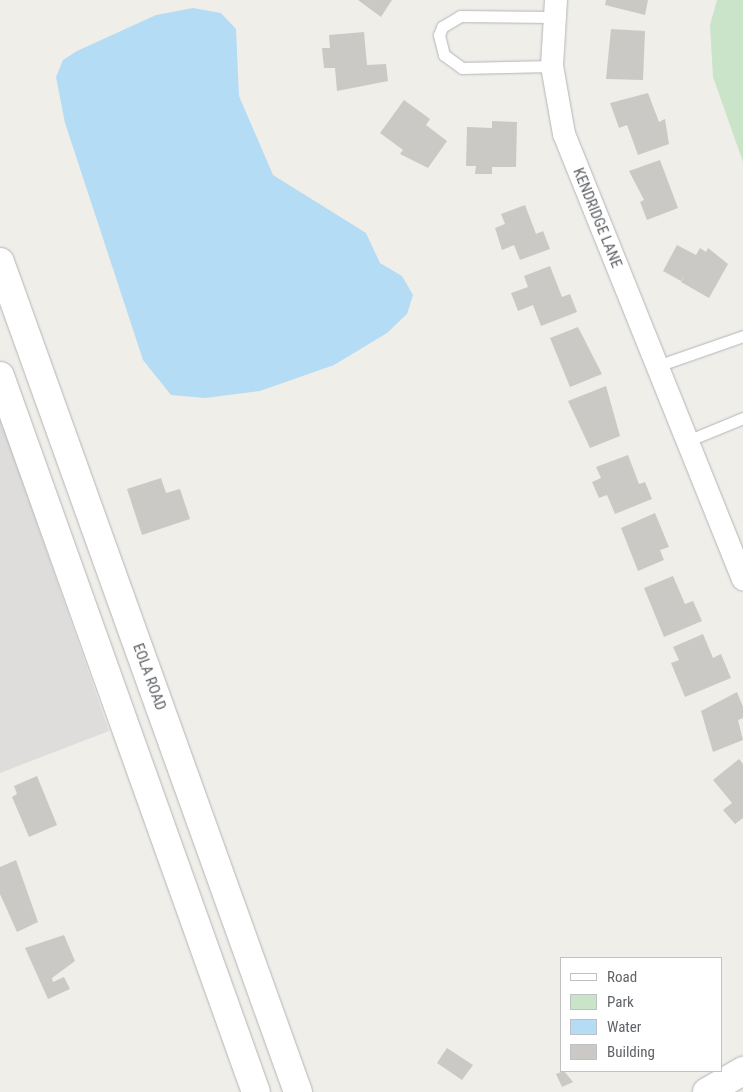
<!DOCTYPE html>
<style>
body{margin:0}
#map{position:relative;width:743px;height:1092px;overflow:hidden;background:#f0eee9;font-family:"Roboto Condensed",sans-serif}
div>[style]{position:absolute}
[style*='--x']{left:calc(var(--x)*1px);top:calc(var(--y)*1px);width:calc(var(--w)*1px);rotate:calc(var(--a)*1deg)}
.industrial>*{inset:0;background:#dfdddb}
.green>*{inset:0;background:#cae4c9}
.water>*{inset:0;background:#b4dcf5}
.building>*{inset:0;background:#cbc9c5}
.roads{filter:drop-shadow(0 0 1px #b3b5b9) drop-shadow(0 0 1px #b3b5b9)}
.lane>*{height:11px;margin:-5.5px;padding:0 5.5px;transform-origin:5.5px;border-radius:5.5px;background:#fff}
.street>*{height:22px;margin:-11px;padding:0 11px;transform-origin:11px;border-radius:11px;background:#fff}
.secondary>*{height:28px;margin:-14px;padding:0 14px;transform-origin:14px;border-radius:14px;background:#fff}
span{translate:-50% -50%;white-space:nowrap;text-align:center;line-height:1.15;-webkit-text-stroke:5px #fff;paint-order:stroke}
.street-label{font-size:15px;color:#606367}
.legend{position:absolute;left:560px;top:957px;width:162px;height:115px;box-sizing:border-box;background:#fff;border:1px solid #bfc1c2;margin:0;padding:6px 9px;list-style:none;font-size:15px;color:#606367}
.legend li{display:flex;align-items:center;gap:10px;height:25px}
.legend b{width:25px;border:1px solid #bfc1c2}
</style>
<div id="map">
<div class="industrial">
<div style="clip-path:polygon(0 417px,109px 731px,0 773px)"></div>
</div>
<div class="green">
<div style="clip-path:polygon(717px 0,743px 0,743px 162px,713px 77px,710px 25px)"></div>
</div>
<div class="water">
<div style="clip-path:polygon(193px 8px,221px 13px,236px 29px,239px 96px,273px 175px,366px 233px,380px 263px,402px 276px,413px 295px,407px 314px,387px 333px,334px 365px,260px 391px,205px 398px,171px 395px,143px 360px,65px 123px,56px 77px,63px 60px,77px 51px,156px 15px)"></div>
</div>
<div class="building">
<div style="clip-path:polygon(358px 0,392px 0,381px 17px)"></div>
<div style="clip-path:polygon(606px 0,648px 0,645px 15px,605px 5px)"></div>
<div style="clip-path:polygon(611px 29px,645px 31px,643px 80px,606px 79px)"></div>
<div style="clip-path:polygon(364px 32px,367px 65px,386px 64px,388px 81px,337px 91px,335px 68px,324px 68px,322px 48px,330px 48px,329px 35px)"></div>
<div style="clip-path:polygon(648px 93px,659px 122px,665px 119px,669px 144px,638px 155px,627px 125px,619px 128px,610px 103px)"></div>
<div style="clip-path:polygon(404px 100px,430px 119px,426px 125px,447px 141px,428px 168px,400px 154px,403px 150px,380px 133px)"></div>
<div style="clip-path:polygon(492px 121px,517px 122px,516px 167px,492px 167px,492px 174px,475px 174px,476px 166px,466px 166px,467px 127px,492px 128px)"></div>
<div style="clip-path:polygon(660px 160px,678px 208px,647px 220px,640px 202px,644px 200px,629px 171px)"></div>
<div style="clip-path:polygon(525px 205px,536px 234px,543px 231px,550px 249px,520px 260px,514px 245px,502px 250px,495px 228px,505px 224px,501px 214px)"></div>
<div style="clip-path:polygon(677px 245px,696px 255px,700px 248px,706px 252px,708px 248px,728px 264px,709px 298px,681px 282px,685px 275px,681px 281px,663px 271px)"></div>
<div style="clip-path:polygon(550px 266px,562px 297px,570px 294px,577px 312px,541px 326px,533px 305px,518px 311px,511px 293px,528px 287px,524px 276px)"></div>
<div style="clip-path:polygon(578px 327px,602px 374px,570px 387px,550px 338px)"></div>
<div style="clip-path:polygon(606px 386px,620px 436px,590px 448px,568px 401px)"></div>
<div style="clip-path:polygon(628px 455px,639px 484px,645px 482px,652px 499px,615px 514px,607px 495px,599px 498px,592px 482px,601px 478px,596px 467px)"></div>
<div style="clip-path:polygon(161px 478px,166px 493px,180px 489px,190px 519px,142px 535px,127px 489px)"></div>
<div style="clip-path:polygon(655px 513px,669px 547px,660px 550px,664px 560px,638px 571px,621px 528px)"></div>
<div style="clip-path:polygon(673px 576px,685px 604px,693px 601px,702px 621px,664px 637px,644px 588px)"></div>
<div style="clip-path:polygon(703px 634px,713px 658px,721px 654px,731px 678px,685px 697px,671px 663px,679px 660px,673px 647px)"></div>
<div style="clip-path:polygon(737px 692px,743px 707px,743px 718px,738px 720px,743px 740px,713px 752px,701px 711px)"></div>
<div style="clip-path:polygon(739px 759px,743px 764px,743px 818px,735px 824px,723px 810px,732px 803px,713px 780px)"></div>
<div style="clip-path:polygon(37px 776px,57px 825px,29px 837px,12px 797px,17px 794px,14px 786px)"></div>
<div style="clip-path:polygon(16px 860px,38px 922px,17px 932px,0 894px,0 867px)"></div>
<div style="clip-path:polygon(64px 935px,75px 961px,52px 978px,53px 982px,64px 977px,70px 989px,48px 999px,25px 948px)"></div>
<div style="clip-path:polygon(447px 1048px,473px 1065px,462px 1080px,437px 1063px)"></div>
<div style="clip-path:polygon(564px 1071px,573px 1082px,562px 1087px,556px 1074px)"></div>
</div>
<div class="roads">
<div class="lane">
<div style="--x:552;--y:66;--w:90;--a:178.7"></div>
<div style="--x:462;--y:68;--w:22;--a:-144"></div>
<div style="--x:444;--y:55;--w:21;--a:-104"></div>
<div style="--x:439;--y:35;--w:9;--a:-69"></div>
<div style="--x:442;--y:27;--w:21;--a:-31"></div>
<div style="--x:460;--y:16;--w:92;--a:0.6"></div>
<div style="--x:657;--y:366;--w:91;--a:-19.2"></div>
<div style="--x:687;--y:441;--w:61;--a:-22.3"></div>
</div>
<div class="street">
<div style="--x:556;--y:0;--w:66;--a:93.5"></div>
<div style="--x:552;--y:66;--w:69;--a:80"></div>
<div style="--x:564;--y:134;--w:480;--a:68.1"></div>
</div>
<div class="secondary">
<div style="--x:0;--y:262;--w:882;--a:70.25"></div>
<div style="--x:0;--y:376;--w:760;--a:70.33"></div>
<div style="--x:707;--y:1092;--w:42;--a:-30.3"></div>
</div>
</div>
<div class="street-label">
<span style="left:597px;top:218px;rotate:68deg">KENDRIDGE LANE</span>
<span style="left:149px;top:677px;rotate:70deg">EOLA ROAD</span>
</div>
<ul class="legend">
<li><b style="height:6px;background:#fff"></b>Road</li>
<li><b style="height:14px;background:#cae4c9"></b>Park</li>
<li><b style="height:14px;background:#b4dcf5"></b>Water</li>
<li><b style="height:14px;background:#cbc9c5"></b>Building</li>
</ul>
</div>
